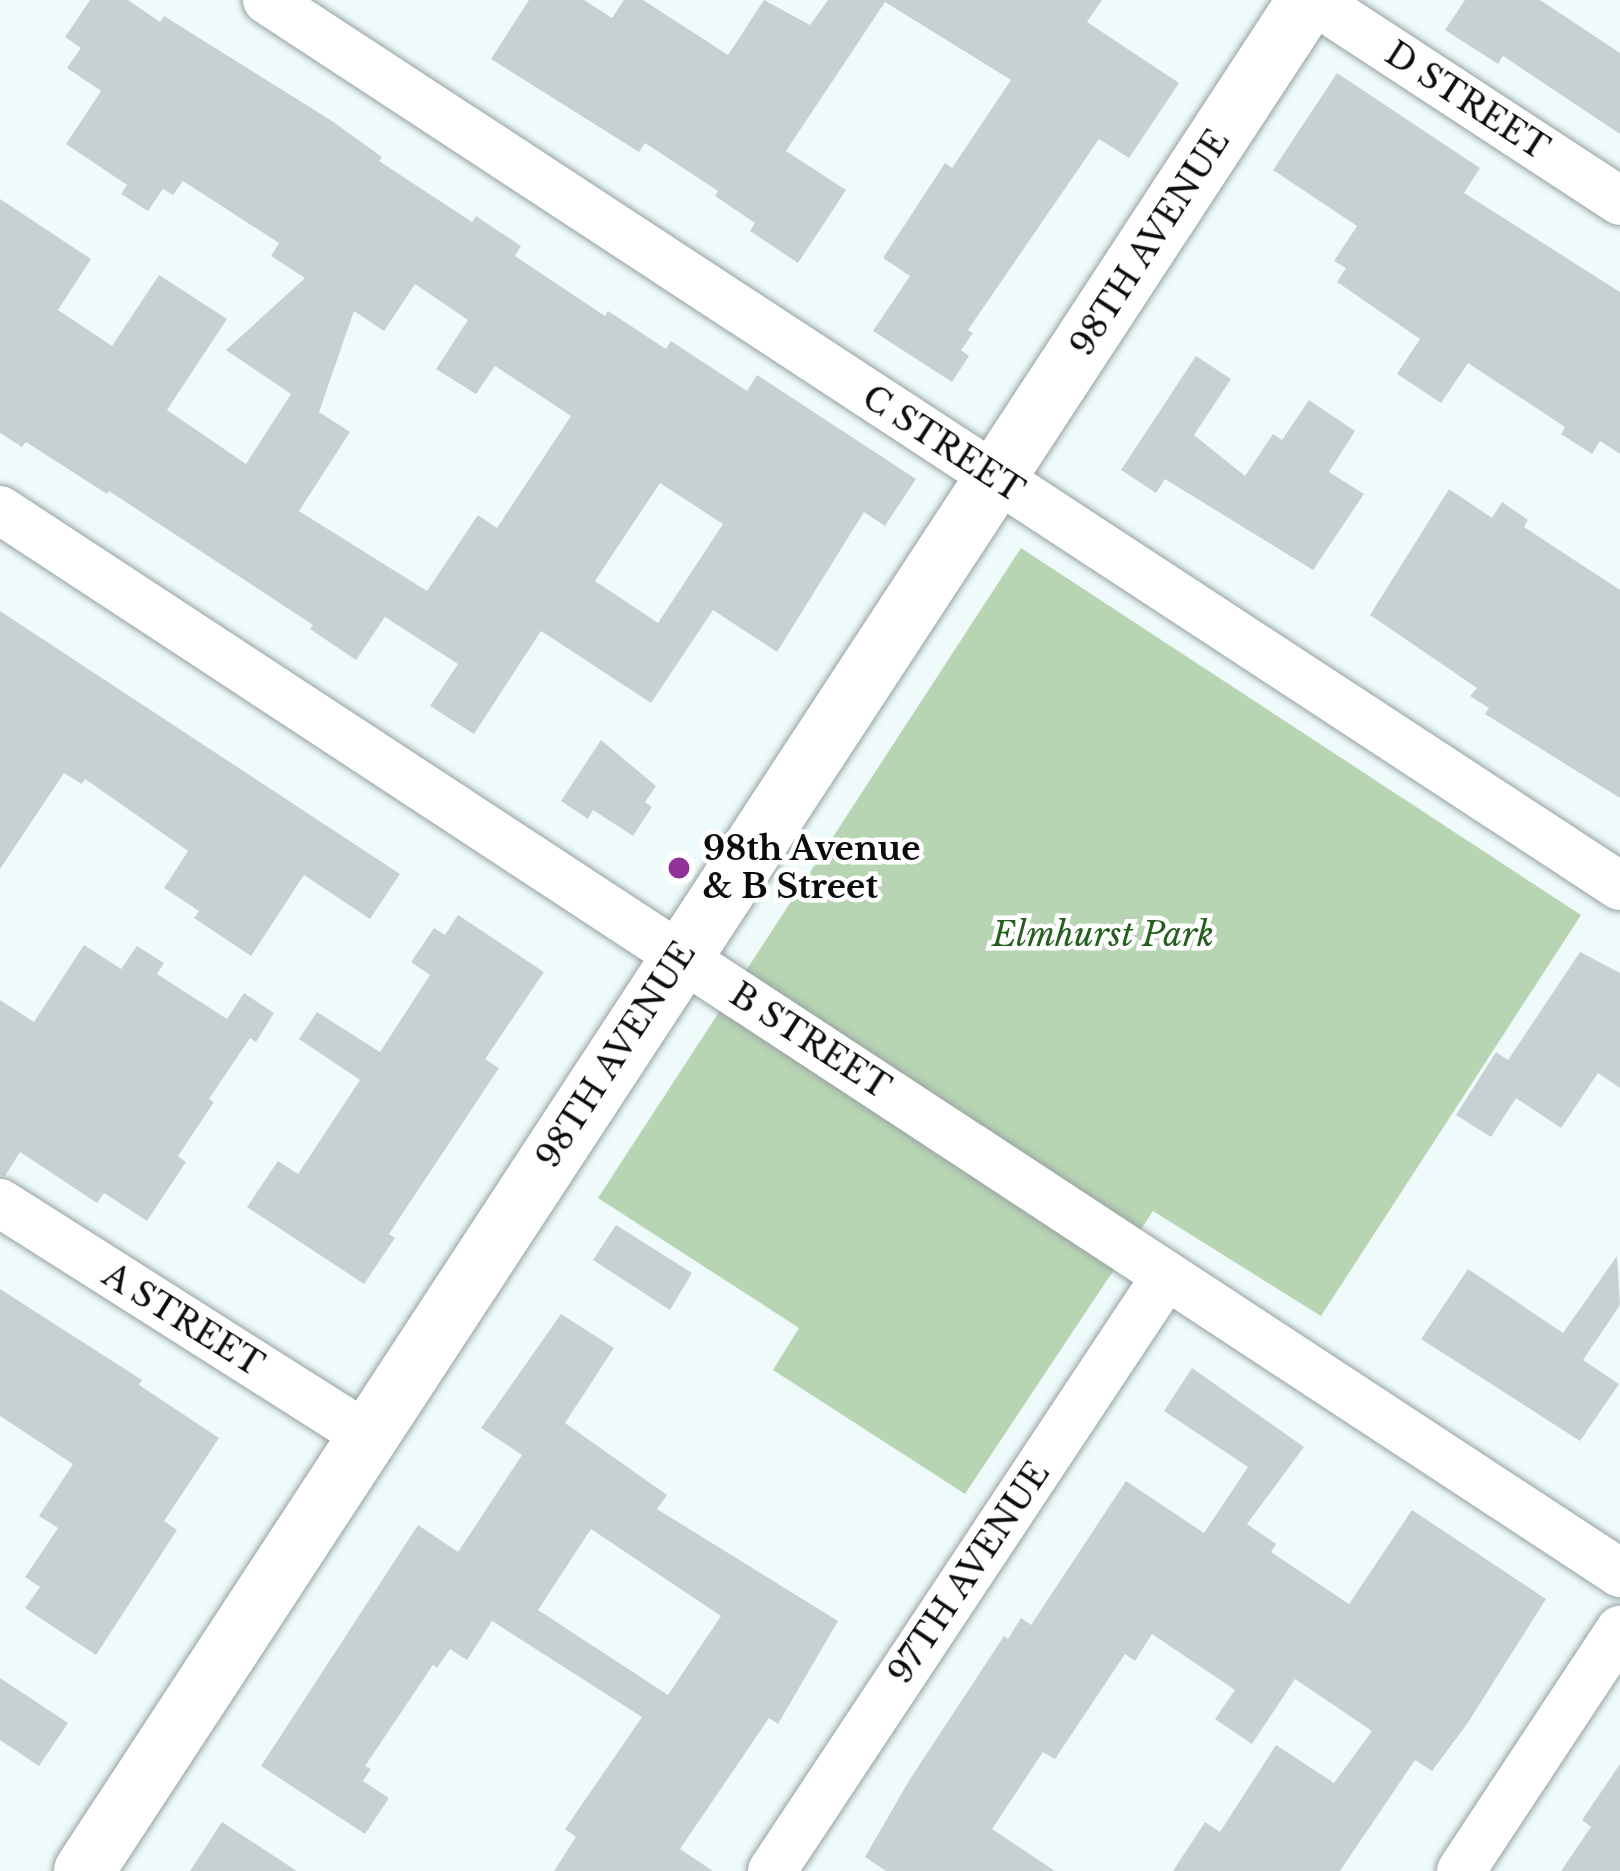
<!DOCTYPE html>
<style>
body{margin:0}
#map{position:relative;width:1620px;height:1871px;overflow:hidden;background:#effbfb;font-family:"Libre Baskerville",serif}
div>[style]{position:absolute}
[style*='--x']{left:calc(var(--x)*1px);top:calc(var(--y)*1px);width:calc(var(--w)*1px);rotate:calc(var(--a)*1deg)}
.green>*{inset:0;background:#b7d4b3}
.building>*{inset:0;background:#c6d1d4}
.roads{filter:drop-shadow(0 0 3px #97a2a2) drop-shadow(0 0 3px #97a2a2)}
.minor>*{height:48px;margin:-24px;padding:0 24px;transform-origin:24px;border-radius:24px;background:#fff}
.major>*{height:60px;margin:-30px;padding:0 30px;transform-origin:30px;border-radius:30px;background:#fff}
.dots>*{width:33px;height:33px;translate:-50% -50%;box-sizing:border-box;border:6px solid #fff;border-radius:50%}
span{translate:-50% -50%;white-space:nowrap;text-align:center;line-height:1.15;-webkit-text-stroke:9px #fff;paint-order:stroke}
.street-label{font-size:33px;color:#090d0d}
.poi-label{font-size:33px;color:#090d0d;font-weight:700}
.left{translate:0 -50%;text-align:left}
.park-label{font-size:33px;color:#255f1e;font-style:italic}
</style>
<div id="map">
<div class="green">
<div style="clip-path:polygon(1021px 548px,1581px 915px,1321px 1316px,1153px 1211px,965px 1494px,773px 1370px,799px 1328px,598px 1198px)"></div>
</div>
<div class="building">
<div style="clip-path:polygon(evenodd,90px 0,128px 0,160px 22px,164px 16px,332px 121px,382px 157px,379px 161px,472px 222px,476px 216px,521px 246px,515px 256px,605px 316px,608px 311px,666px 349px,671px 341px,747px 391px,757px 375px,916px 479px,885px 526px,864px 512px,777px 652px,713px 610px,651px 703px,541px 631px,474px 734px,430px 706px,458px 664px,385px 617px,356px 660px,310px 629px,313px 625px,109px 491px,107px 494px,26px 442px,22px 447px,0 433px,0 199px,91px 259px,58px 310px,112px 346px,159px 275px,227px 319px,167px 410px,246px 464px,291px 394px,226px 350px,305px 278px,271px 256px,279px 243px,183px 181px,173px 195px,163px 189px,148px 211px,121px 194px,127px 185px,66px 144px,101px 91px,67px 68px,81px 48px,65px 37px,90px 0,415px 284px,468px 320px,436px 369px,476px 394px,495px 366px,571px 416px,497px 528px,478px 515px,427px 591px,299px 511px,350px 432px,319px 412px,354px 311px,384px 331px,415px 284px,90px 0,660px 483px,723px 524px,658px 623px,595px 581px,660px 483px)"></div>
<div style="clip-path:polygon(529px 0,584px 0,612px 18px,624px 0,643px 0,728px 55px,764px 0,810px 25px,828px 0,1102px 0,1087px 22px,1179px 83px,1129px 158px,1099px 139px,968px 330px,973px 333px,961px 350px,969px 356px,952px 382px,873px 331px,910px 276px,883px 258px,945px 163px,952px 168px,1011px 80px,885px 2px,786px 151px,846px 190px,798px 263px,750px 231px,755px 223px,715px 196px,718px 191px,645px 143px,639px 152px,491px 59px)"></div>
<div style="clip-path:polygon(1465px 0,1540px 0,1620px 53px,1620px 134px,1503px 56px,1498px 64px,1445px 30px)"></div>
<div style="clip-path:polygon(1337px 73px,1480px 168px,1464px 193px,1620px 292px,1620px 454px,1600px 441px,1592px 454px,1561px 434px,1565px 427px,1468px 363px,1441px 403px,1397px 374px,1420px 339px,1337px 282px,1346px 268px,1334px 261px,1357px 226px,1273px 170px)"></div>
<div style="clip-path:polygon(1196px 356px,1231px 379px,1194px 435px,1245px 476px,1273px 434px,1282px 440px,1309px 400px,1355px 431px,1329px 472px,1364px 494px,1313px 570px,1165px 479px,1156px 493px,1121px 470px)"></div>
<div style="clip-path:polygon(1449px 489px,1492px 518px,1502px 502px,1528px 520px,1524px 527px,1620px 590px,1620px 798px,1485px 714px,1489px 708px,1470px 696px,1477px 688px,1370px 615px)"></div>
<div style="clip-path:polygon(0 611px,400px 874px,370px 919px,304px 875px,251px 956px,194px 918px,199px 911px,164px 888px,188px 851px,85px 779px,82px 784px,64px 773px,0 869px)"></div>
<div style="clip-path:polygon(601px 740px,656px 786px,645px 802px,652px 807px,633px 836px,593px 810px,588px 819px,561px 801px)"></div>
<div style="clip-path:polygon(458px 915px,544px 972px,485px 1059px,499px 1068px,389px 1234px,395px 1238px,364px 1284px,247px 1207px,278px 1161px,298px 1174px,360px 1080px,299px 1039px,317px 1012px,380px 1052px,430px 975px,411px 962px,434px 928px,445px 935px)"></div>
<div style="clip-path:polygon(84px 945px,121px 969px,137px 946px,164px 963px,157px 974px,227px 1019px,244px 993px,274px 1013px,256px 1042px,250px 1038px,209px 1099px,214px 1102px,178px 1156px,186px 1162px,147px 1221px,104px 1193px,97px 1203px,20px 1152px,5px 1176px,0 1175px,0 1000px,34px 1022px)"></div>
<div style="clip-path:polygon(1580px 952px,1620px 973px,1620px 1088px,1598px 1073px,1561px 1128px,1516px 1098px,1491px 1137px,1456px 1115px,1496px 1052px,1508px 1060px)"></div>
<div style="clip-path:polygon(616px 1225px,692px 1273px,670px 1310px,593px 1260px)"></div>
<div style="clip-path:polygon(1617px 1256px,1620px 1305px,1583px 1360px,1619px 1384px,1580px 1441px,1421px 1339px,1468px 1269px,1563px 1333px)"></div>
<div style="clip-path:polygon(0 1289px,142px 1380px,139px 1385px,219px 1438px,164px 1521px,177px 1530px,96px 1655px,25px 1608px,40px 1587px,25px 1577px,58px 1528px,39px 1516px,73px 1464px,0 1416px)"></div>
<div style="clip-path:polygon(evenodd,561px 1314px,614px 1348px,565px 1423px,667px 1495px,657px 1509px,838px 1621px,778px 1724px,769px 1718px,680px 1849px,713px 1871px,554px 1871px,576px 1837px,565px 1829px,642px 1717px,492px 1621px,467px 1660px,450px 1649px,437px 1668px,433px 1665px,365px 1766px,371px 1769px,363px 1781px,389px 1798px,365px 1834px,261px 1766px,418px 1525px,458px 1552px,522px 1455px,481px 1428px,561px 1314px,591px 1529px,721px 1616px,668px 1695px,538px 1610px,591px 1529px)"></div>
<div style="clip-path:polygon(1192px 1368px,1304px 1447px,1247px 1524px,1276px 1544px,1271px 1552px,1349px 1604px,1412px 1510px,1546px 1599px,1467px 1724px,1432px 1771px,1415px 1760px,1340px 1871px,1173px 1871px,1205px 1822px,1220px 1832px,1276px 1745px,1334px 1783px,1372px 1731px,1295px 1679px,1252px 1744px,1215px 1719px,1235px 1690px,1152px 1634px,1135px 1661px,1125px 1654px,1055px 1759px,1043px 1752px,992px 1829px,1055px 1871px,886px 1871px,865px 1857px,910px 1779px,1004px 1636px,1008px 1639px,1021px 1618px,1031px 1625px,1126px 1481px,1204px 1533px,1248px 1467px,1164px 1411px)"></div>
<div style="clip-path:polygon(0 1678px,68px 1723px,39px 1766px,0 1740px)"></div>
<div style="clip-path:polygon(1620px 1764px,1620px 1871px,1561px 1871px,1591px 1827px,1582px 1820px)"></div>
<div style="clip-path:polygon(222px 1822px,297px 1871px,190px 1871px)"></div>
</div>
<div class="roads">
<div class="minor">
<div style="--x:267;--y:0;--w:1617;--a:33.22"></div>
<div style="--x:1313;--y:0;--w:367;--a:33.2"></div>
<div style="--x:0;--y:510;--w:1938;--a:33.27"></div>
<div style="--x:0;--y:1203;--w:435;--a:32.4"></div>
<div style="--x:772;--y:1871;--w:714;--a:-56.49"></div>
<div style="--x:1461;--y:1871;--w:289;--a:-56.6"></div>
</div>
<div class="major">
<div style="--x:84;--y:1871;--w:2236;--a:-56.81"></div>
</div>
</div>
<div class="dots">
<div style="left:679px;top:868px;background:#92329a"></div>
</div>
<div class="street-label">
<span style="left:1467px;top:101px;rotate:33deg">D STREET</span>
<span style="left:1150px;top:243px;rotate:-57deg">98TH AVENUE</span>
<span style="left:943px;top:444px;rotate:33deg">C STREET</span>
<span style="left:810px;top:1041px;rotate:33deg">B STREET</span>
<span style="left:616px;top:1055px;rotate:-57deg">98TH AVENUE</span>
<span style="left:183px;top:1320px;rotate:32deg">A STREET</span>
<span style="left:969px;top:1573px;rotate:-56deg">97TH AVENUE</span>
</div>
<div class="poi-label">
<span class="left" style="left:703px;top:868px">98th Avenue<br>&amp; B Street</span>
</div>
<div class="park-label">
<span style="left:1103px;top:935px">Elmhurst Park</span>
</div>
</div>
